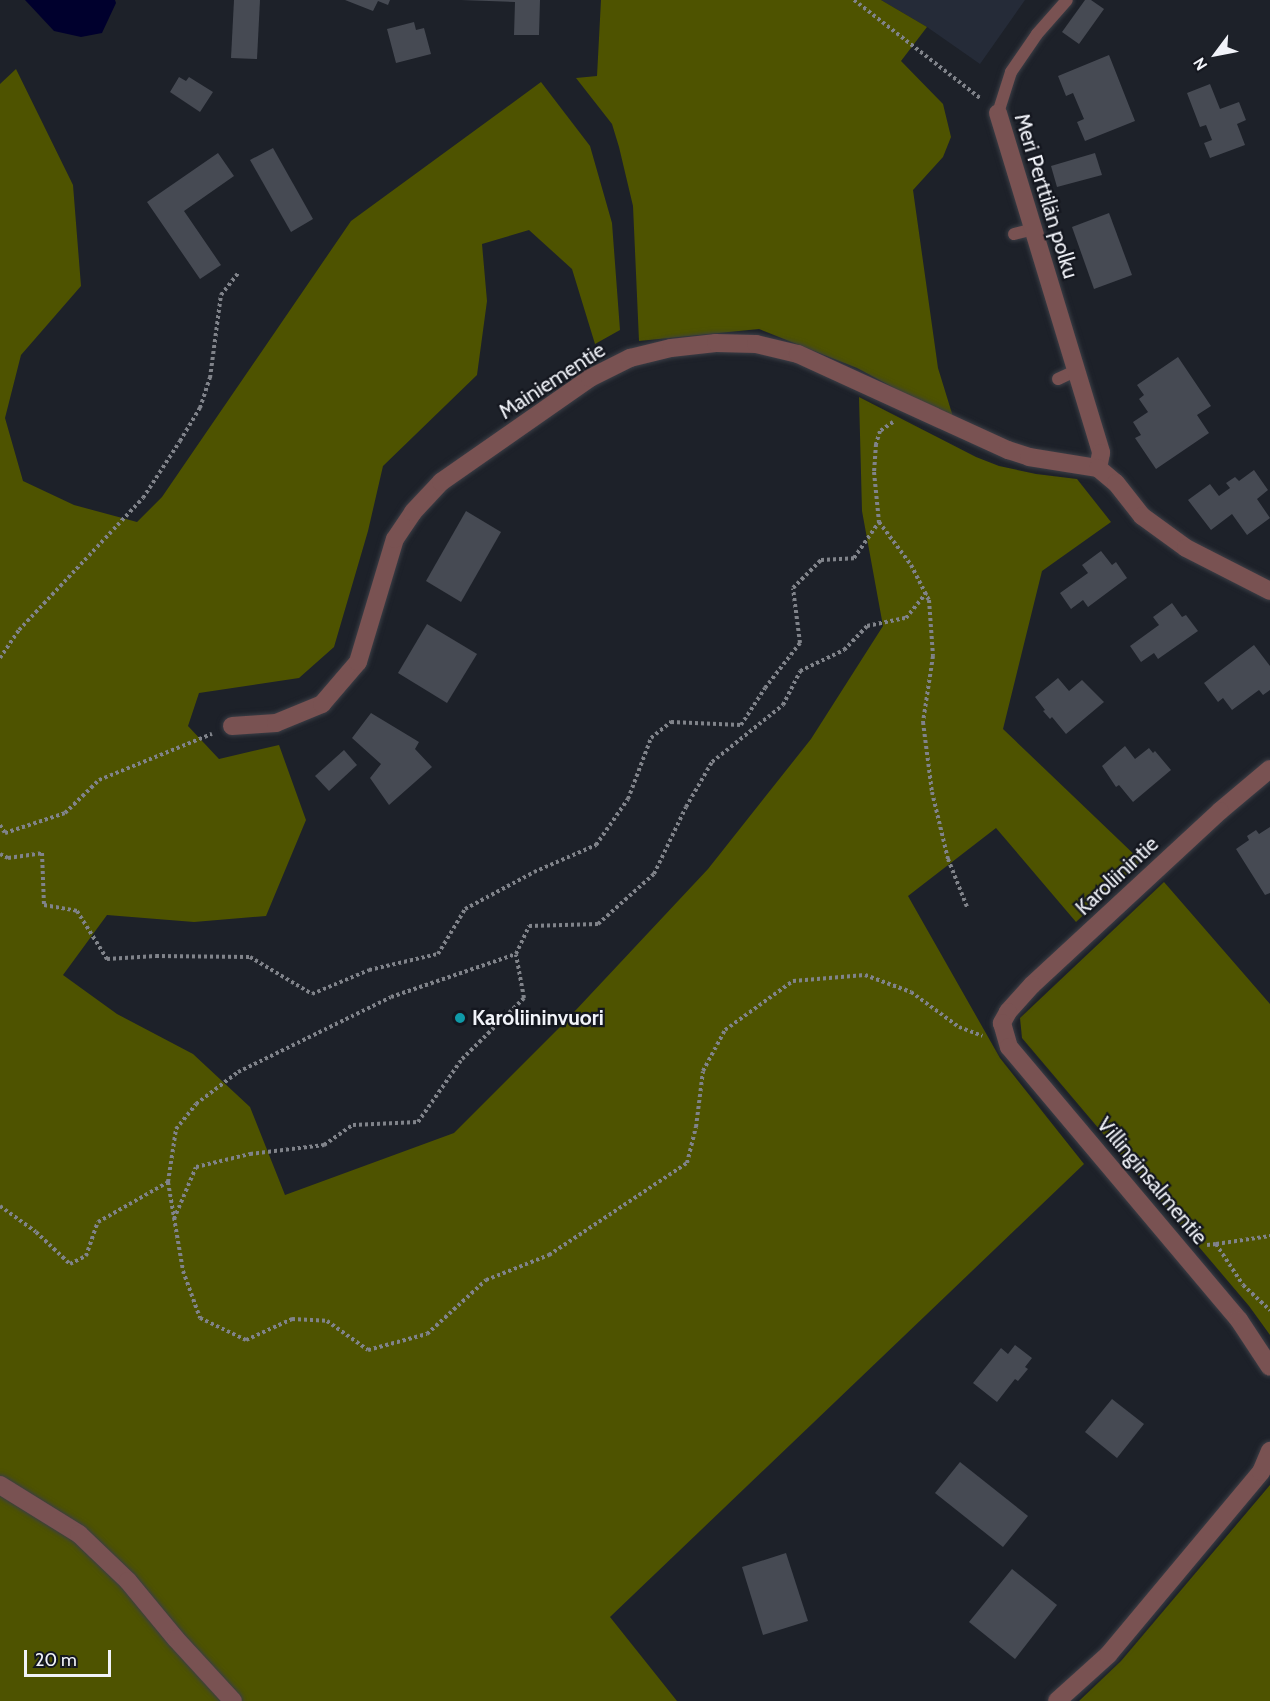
<!DOCTYPE html>
<meta charset="utf-8">
<style>
body{margin:0}
#map{position:relative;width:1270px;height:1701px;overflow:hidden;background:#1d2129;font-family:Cabin,sans-serif}
div>[style]{position:absolute}
[style*='--x']{left:calc(var(--x)*1px);top:calc(var(--y)*1px);width:calc(var(--w)*1px);rotate:calc(var(--a)*1deg)}
.built>*{inset:0;background:#252b38}
.forest>*{inset:0;background:#4e5300}
.water>*{inset:0;background:#00002d}
.building>*{inset:0;background:#464a53}
.path>*{height:4px;margin-top:-2px;transform-origin:0;background:repeating-linear-gradient(90deg,#80838a 0 3px,transparent 0 6px)}
.roads{filter:drop-shadow(0 0 2px #3b3e46) drop-shadow(0 0 2px #3b3e46)}
.lane>*{height:12px;margin:-6px;padding:0 6px;transform-origin:6px;border-radius:6px;background:#795252}
.street>*{height:18px;margin:-9px;padding:0 9px;transform-origin:9px;border-radius:9px;background:#795252}
.dots>*{width:16px;height:16px;translate:-50% -50%;box-sizing:border-box;border:3px solid #14171f;border-radius:50%}
span{translate:-50% -50%;white-space:nowrap;text-align:center;line-height:1.15;-webkit-text-stroke:4.5px #14171f;paint-order:stroke}
.street-label{font-size:21px;color:#f1f3f9}
.poi-label{font-size:21px;color:#f1f3f9;font-weight:700}
.left{translate:0 -50%;text-align:left}
.north{position:absolute;left:1186px;top:24px;width:60px;height:60px;-webkit-text-stroke:4px #14171f;paint-order:stroke;rotate:238deg;font-size:16px;font-weight:700;line-height:24px;text-align:center;color:#f1f3f9}
.north::after{content:'';display:block;margin:auto;width:21px;height:27px;background:#f1f3f9;clip-path:polygon(50% 0,100% 100%,50% 72%,0 100%)}
.scale{position:absolute;left:24px;top:1650px;width:87px;height:27px;box-sizing:border-box;border:3px solid #f1f3f9;border-top:0;padding-left:8px;font-size:18px;line-height:21px;white-space:nowrap;color:#f1f3f9;-webkit-text-stroke:4px #14171f;paint-order:stroke}
</style>
<div id="map">
<div class="built">
<div style="clip-path:polygon(881px 0,1025px 0,980px 64px,927px 27px)"></div>
</div>
<div class="forest">
<div style="clip-path:polygon(601px 0,881px 0,927px 27px,901px 61px,943px 104px,951px 137px,943px 157px,913px 190px,938px 368px,954px 420px,857px 368px,759px 329px,639px 341px,633px 206px,619px 147px,612px 124px,576px 78px,597px 76px)"></div>
<div style="clip-path:polygon(16px 69px,73px 185px,81px 286px,21px 355px,5px 418px,23px 481px,74px 505px,137px 522px,162px 497px,351px 221px,541px 82px,590px 146px,612px 223px,620px 330px,595px 344px,572px 269px,529px 230px,482px 244px,487px 301px,477px 375px,383px 466px,368px 531px,334px 647px,299px 678px,199px 693px,188px 726px,219px 759px,279px 745px,306px 820px,266px 916px,194px 922px,107px 915px,63px 975px,117px 1014px,193px 1054px,250px 1107px,285px 1195px,454px 1133px,560px 1027px,708px 869px,811px 739px,883px 626px,862px 511px,859px 397px,976px 457px,999px 466px,1036px 474px,1077px 479px,1111px 522px,1042px 571px,1003px 729px,1141px 861px,1076px 922px,996px 828px,908px 896px,1000px 1058px,1084px 1164px,610px 1617px,677px 1701px,0 1701px,0 84px)"></div>
<div style="clip-path:polygon(1164px 882px,1270px 1004px,1270px 1335px,1249px 1306px,1022px 1038px,1020px 1018px)"></div>
<div style="clip-path:polygon(1270px 1485px,1270px 1701px,1079px 1701px,1121px 1661px)"></div>
</div>
<div class="water">
<div style="clip-path:polygon(25px 0,115px 0,116px 3px,102px 33px,81px 37px,54px 31px)"></div>
</div>
<div class="building">
<div style="clip-path:polygon(234px 0,260px 0,257px 59px,231px 58px)"></div>
<div style="clip-path:polygon(345px 0,390px 0,388px 5px,378px 1px,373px 11px)"></div>
<div style="clip-path:polygon(461px 0,540px 0,539px 35px,514px 35px,515px 2px)"></div>
<div style="clip-path:polygon(1085px 0,1091px 0,1104px 9px,1079px 44px,1062px 32px)"></div>
<div style="clip-path:polygon(414px 22px,416px 30px,424px 28px,431px 54px,396px 63px,387px 29px)"></div>
<div style="clip-path:polygon(1109px 55px,1135px 121px,1085px 141px,1077px 122px,1084px 119px,1073px 93px,1066px 96px,1058px 76px)"></div>
<div style="clip-path:polygon(179px 77px,186px 81px,189px 77px,213px 92px,200px 112px,170px 92px)"></div>
<div style="clip-path:polygon(1210px 84px,1220px 109px,1239px 102px,1246px 120px,1237px 124px,1245px 145px,1210px 158px,1204px 143px,1212px 140px,1206px 125px,1200px 127px,1187px 93px)"></div>
<div style="clip-path:polygon(273px 148px,313px 219px,291px 232px,250px 160px)"></div>
<div style="clip-path:polygon(218px 153px,234px 176px,184px 211px,221px 265px,200px 279px,147px 202px)"></div>
<div style="clip-path:polygon(1095px 153px,1102px 175px,1057px 187px,1051px 166px)"></div>
<div style="clip-path:polygon(1109px 213px,1132px 275px,1094px 289px,1072px 227px)"></div>
<div style="clip-path:polygon(1178px 357px,1211px 406px,1197px 415px,1209px 433px,1156px 469px,1135px 438px,1141px 435px,1133px 422px,1148px 412px,1139px 399px,1144px 395px,1137px 385px)"></div>
<div style="clip-path:polygon(1254px 470px,1268px 490px,1257px 499px,1270px 518px,1247px 535px,1232px 514px,1211px 530px,1188px 500px,1210px 484px,1219px 496px,1230px 488px,1226px 483px,1235px 477px,1239px 481px)"></div>
<div style="clip-path:polygon(466px 511px,501px 532px,461px 602px,426px 581px)"></div>
<div style="clip-path:polygon(1101px 551px,1112px 565px,1116px 562px,1127px 578px,1088px 607px,1083px 600px,1071px 609px,1060px 593px,1088px 573px,1082px 565px)"></div>
<div style="clip-path:polygon(1172px 603px,1182px 617px,1186px 615px,1198px 631px,1158px 659px,1154px 653px,1141px 662px,1130px 646px,1159px 625px,1153px 617px)"></div>
<div style="clip-path:polygon(427px 624px,477px 654px,447px 703px,398px 673px)"></div>
<div style="clip-path:polygon(1254px 645px,1270px 666px,1270px 690px,1263px 695px,1259px 690px,1232px 710px,1223px 698px,1218px 702px,1204px 683px)"></div>
<div style="clip-path:polygon(1058px 678px,1069px 691px,1082px 680px,1104px 702px,1066px 734px,1052px 717px,1050px 719px,1043px 711px,1045px 710px,1035px 697px)"></div>
<div style="clip-path:polygon(371px 713px,419px 742px,415px 749px,432px 767px,389px 805px,370px 778px,381px 764px,352px 738px)"></div>
<div style="clip-path:polygon(1125px 746px,1135px 759px,1149px 748px,1153px 753px,1155px 751px,1171px 770px,1133px 802px,1119px 785px,1116px 787px,1102px 766px)"></div>
<div style="clip-path:polygon(344px 750px,357px 765px,329px 791px,315px 776px)"></div>
<div style="clip-path:polygon(1270px 827px,1270px 893px,1265px 895px,1236px 849px,1249px 840px,1247px 836px,1256px 830px,1259px 834px)"></div>
<div style="clip-path:polygon(1015px 1345px,1032px 1358px,1025px 1367px,1028px 1369px,1018px 1381px,1015px 1379px,997px 1402px,973px 1383px,1001px 1348px,1008px 1354px)"></div>
<div style="clip-path:polygon(1112px 1399px,1144px 1424px,1117px 1458px,1085px 1432px)"></div>
<div style="clip-path:polygon(960px 1462px,1028px 1516px,1003px 1547px,935px 1493px)"></div>
<div style="clip-path:polygon(786px 1553px,808px 1621px,763px 1635px,742px 1567px)"></div>
<div style="clip-path:polygon(1012px 1569px,1057px 1605px,1015px 1659px,969px 1622px)"></div>
</div>
<div class="path">
<div style="--x:854;--y:0;--w:161;--a:37.9"></div>
<div style="--x:893;--y:422;--w:16;--a:145"></div>
<div style="--x:880;--y:431;--w:14;--a:107"></div>
<div style="--x:876;--y:444;--w:28;--a:94"></div>
<div style="--x:874;--y:472;--w:50;--a:84.3"></div>
<div style="--x:879;--y:522;--w:54;--a:53.3"></div>
<div style="--x:911;--y:565;--w:39;--a:63"></div>
<div style="--x:929;--y:600;--w:56;--a:85.9"></div>
<div style="--x:933;--y:656;--w:67;--a:98.6"></div>
<div style="--x:923;--y:722;--w:71;--a:82.7"></div>
<div style="--x:932;--y:792;--w:69;--a:76.6"></div>
<div style="--x:948;--y:859;--w:52;--a:68.4"></div>
<div style="--x:0;--y:658;--w:34;--a:-56"></div>
<div style="--x:19;--y:630;--w:181;--a:-46.8"></div>
<div style="--x:143;--y:498;--w:68;--a:-57"></div>
<div style="--x:180;--y:441;--w:39;--a:-59"></div>
<div style="--x:200;--y:408;--w:32;--a:-72"></div>
<div style="--x:210;--y:378;--w:84;--a:-82.5"></div>
<div style="--x:221;--y:295;--w:28;--a:-52"></div>
<div style="--x:0;--y:825;--w:9;--a:58"></div>
<div style="--x:5;--y:833;--w:63;--a:-18.4"></div>
<div style="--x:65;--y:813;--w:47;--a:-44.1"></div>
<div style="--x:99;--y:780;--w:122;--a:-22.2"></div>
<div style="--x:0;--y:854;--w:9;--a:27"></div>
<div style="--x:8;--y:858;--w:34;--a:-8"></div>
<div style="--x:42;--y:853;--w:52;--a:87.8"></div>
<div style="--x:44;--y:905;--w:34;--a:10"></div>
<div style="--x:77;--y:911;--w:57;--a:58"></div>
<div style="--x:107;--y:959;--w:49;--a:-3.5"></div>
<div style="--x:156;--y:956;--w:94;--a:0.6"></div>
<div style="--x:250;--y:957;--w:72;--a:30.8"></div>
<div style="--x:312;--y:994;--w:62;--a:-22.8"></div>
<div style="--x:369;--y:970;--w:71;--a:-13.1"></div>
<div style="--x:438;--y:954;--w:52;--a:-59"></div>
<div style="--x:465;--y:909;--w:78;--a:-28.2"></div>
<div style="--x:534;--y:872;--w:68;--a:-23.5"></div>
<div style="--x:596;--y:845;--w:56;--a:-55.2"></div>
<div style="--x:628;--y:799;--w:65;--a:-69.3"></div>
<div style="--x:651;--y:738;--w:26;--a:-39"></div>
<div style="--x:671;--y:722;--w:70;--a:2.5"></div>
<div style="--x:741;--y:725;--w:44;--a:-57"></div>
<div style="--x:765;--y:688;--w:57;--a:-52.1"></div>
<div style="--x:800;--y:643;--w:55;--a:-97.3"></div>
<div style="--x:793;--y:588;--w:40;--a:-45"></div>
<div style="--x:821;--y:560;--w:33;--a:-3"></div>
<div style="--x:854;--y:558;--w:44;--a:-55.2"></div>
<div style="--x:168;--y:1182;--w:90;--a:80.4"></div>
<div style="--x:183;--y:1271;--w:50;--a:70.1"></div>
<div style="--x:200;--y:1318;--w:51;--a:25.6"></div>
<div style="--x:246;--y:1340;--w:51;--a:-24.5"></div>
<div style="--x:292;--y:1319;--w:35;--a:3"></div>
<div style="--x:327;--y:1321;--w:50;--a:35.3"></div>
<div style="--x:368;--y:1350;--w:61;--a:-15.2"></div>
<div style="--x:427;--y:1334;--w:80;--a:-42.5"></div>
<div style="--x:486;--y:1280;--w:68;--a:-21.6"></div>
<div style="--x:549;--y:1255;--w:166;--a:-33.7"></div>
<div style="--x:687;--y:1163;--w:37;--a:-76"></div>
<div style="--x:696;--y:1127;--w:56;--a:-82.9"></div>
<div style="--x:703;--y:1071;--w:47;--a:-61.8"></div>
<div style="--x:725;--y:1030;--w:84;--a:-35.8"></div>
<div style="--x:793;--y:981;--w:72;--a:-4.8"></div>
<div style="--x:865;--y:975;--w:49;--a:20.3"></div>
<div style="--x:911;--y:992;--w:59;--a:36.1"></div>
<div style="--x:959;--y:1027;--w:25;--a:21"></div>
<div style="--x:0;--y:1206;--w:44;--a:35.8"></div>
<div style="--x:36;--y:1232;--w:47;--a:43.3"></div>
<div style="--x:70;--y:1264;--w:18;--a:-27"></div>
<div style="--x:86;--y:1256;--w:36;--a:-71"></div>
<div style="--x:98;--y:1222;--w:81;--a:-29.7"></div>
<div style="--x:168;--y:1182;--w:54;--a:-81.4"></div>
<div style="--x:176;--y:1129;--w:32;--a:-51"></div>
<div style="--x:196;--y:1104;--w:53;--a:-37.3"></div>
<div style="--x:238;--y:1072;--w:170;--a:-26.1"></div>
<div style="--x:391;--y:997;--w:132;--a:-19"></div>
<div style="--x:516;--y:954;--w:31;--a:-65"></div>
<div style="--x:529;--y:926;--w:69;--a:-1.7"></div>
<div style="--x:598;--y:924;--w:75;--a:-41.8"></div>
<div style="--x:654;--y:874;--w:74;--a:-64.5"></div>
<div style="--x:686;--y:807;--w:52;--a:-60"></div>
<div style="--x:712;--y:762;--w:91;--a:-38.8"></div>
<div style="--x:783;--y:705;--w:38;--a:-63"></div>
<div style="--x:800;--y:671;--w:49;--a:-25.5"></div>
<div style="--x:844;--y:650;--w:33;--a:-46"></div>
<div style="--x:867;--y:626;--w:40;--a:-12"></div>
<div style="--x:906;--y:618;--w:32;--a:-51"></div>
<div style="--x:174;--y:1219;--w:56;--a:-67.1"></div>
<div style="--x:196;--y:1167;--w:56;--a:-13.5"></div>
<div style="--x:250;--y:1154;--w:75;--a:-6.9"></div>
<div style="--x:324;--y:1145;--w:35;--a:-35"></div>
<div style="--x:353;--y:1125;--w:65;--a:-2.6"></div>
<div style="--x:418;--y:1122;--w:77;--a:-55.1"></div>
<div style="--x:462;--y:1059;--w:87;--a:-44.5"></div>
<div style="--x:524;--y:998;--w:44;--a:-100.5"></div>
<div style="--x:1216;--y:1244;--w:55;--a:-8.4"></div>
<div style="--x:1207;--y:1245;--w:9;--a:-6"></div>
<div style="--x:1216;--y:1244;--w:49;--a:56.6"></div>
<div style="--x:1243;--y:1285;--w:37;--a:43"></div>
</div>
<div class="roads">
<div class="lane">
<div style="--x:998;--y:113;--w:43;--a:-72.4"></div>
<div style="--x:1011;--y:72;--w:46;--a:-55.6"></div>
<div style="--x:1037;--y:34;--w:45;--a:-48.6"></div>
<div style="--x:1014;--y:234;--w:21;--a:-14"></div>
<div style="--x:1058;--y:379;--w:21;--a:-25"></div>
</div>
<div class="street">
<div style="--x:998;--y:113;--w:355;--a:73.1"></div>
<div style="--x:1101;--y:453;--w:15;--a:101"></div>
<div style="--x:232;--y:726;--w:44;--a:-3.9"></div>
<div style="--x:276;--y:723;--w:50;--a:-22.4"></div>
<div style="--x:322;--y:704;--w:55;--a:-49.4"></div>
<div style="--x:358;--y:662;--w:128;--a:-73.3"></div>
<div style="--x:395;--y:539;--w:32;--a:-56"></div>
<div style="--x:413;--y:512;--w:41;--a:-47"></div>
<div style="--x:441;--y:482;--w:182;--a:-34.9"></div>
<div style="--x:590;--y:378;--w:45;--a:-26.6"></div>
<div style="--x:630;--y:358;--w:42;--a:-13.7"></div>
<div style="--x:671;--y:348;--w:45;--a:-6.3"></div>
<div style="--x:716;--y:343;--w:40;--a:1.4"></div>
<div style="--x:756;--y:344;--w:43;--a:13.4"></div>
<div style="--x:798;--y:354;--w:231;--a:24.6"></div>
<div style="--x:1008;--y:450;--w:22;--a:18"></div>
<div style="--x:1029;--y:457;--w:70;--a:9.1"></div>
<div style="--x:1098;--y:468;--w:23;--a:40"></div>
<div style="--x:1116;--y:483;--w:42;--a:51.8"></div>
<div style="--x:1142;--y:516;--w:54;--a:36"></div>
<div style="--x:1186;--y:548;--w:94;--a:27.1"></div>
<div style="--x:1270;--y:769;--w:65;--a:140"></div>
<div style="--x:1220;--y:811;--w:256;--a:137.2"></div>
<div style="--x:1032;--y:985;--w:36;--a:132"></div>
<div style="--x:1008;--y:1012;--w:13;--a:119"></div>
<div style="--x:1002;--y:1023;--w:25;--a:74"></div>
<div style="--x:1009;--y:1047;--w:357;--a:49.9"></div>
<div style="--x:1239;--y:1320;--w:56;--a:56.6"></div>
<div style="--x:0;--y:1485;--w:93;--a:31.8"></div>
<div style="--x:79;--y:1534;--w:68;--a:43.8"></div>
<div style="--x:128;--y:1581;--w:75;--a:50.4"></div>
<div style="--x:176;--y:1639;--w:84;--a:47.4"></div>
<div style="--x:1057;--y:1701;--w:69;--a:-42"></div>
<div style="--x:1108;--y:1655;--w:239;--a:-50.1"></div>
<div style="--x:1261;--y:1472;--w:23;--a:-67"></div>
</div>
</div>
<div class="dots">
<div style="left:460px;top:1018px;background:#0f9aa8"></div>
</div>
<div class="street-label">
<span style="left:1046px;top:196px;rotate:73deg">Meri Perttilän polku</span>
<span style="left:552px;top:381px;rotate:-33deg">Mainiementie</span>
<span style="left:1117px;top:876px;rotate:-43deg">Karoliinintie</span>
<span style="left:1152px;top:1181px;rotate:50deg">Villinginsalmentie</span>
</div>
<div class="poi-label">
<span class="left" style="left:472px;top:1018px">Karoliininvuori</span>
</div>
<div class="north">N</div>
<div class="scale">20 m</div>
</div>
